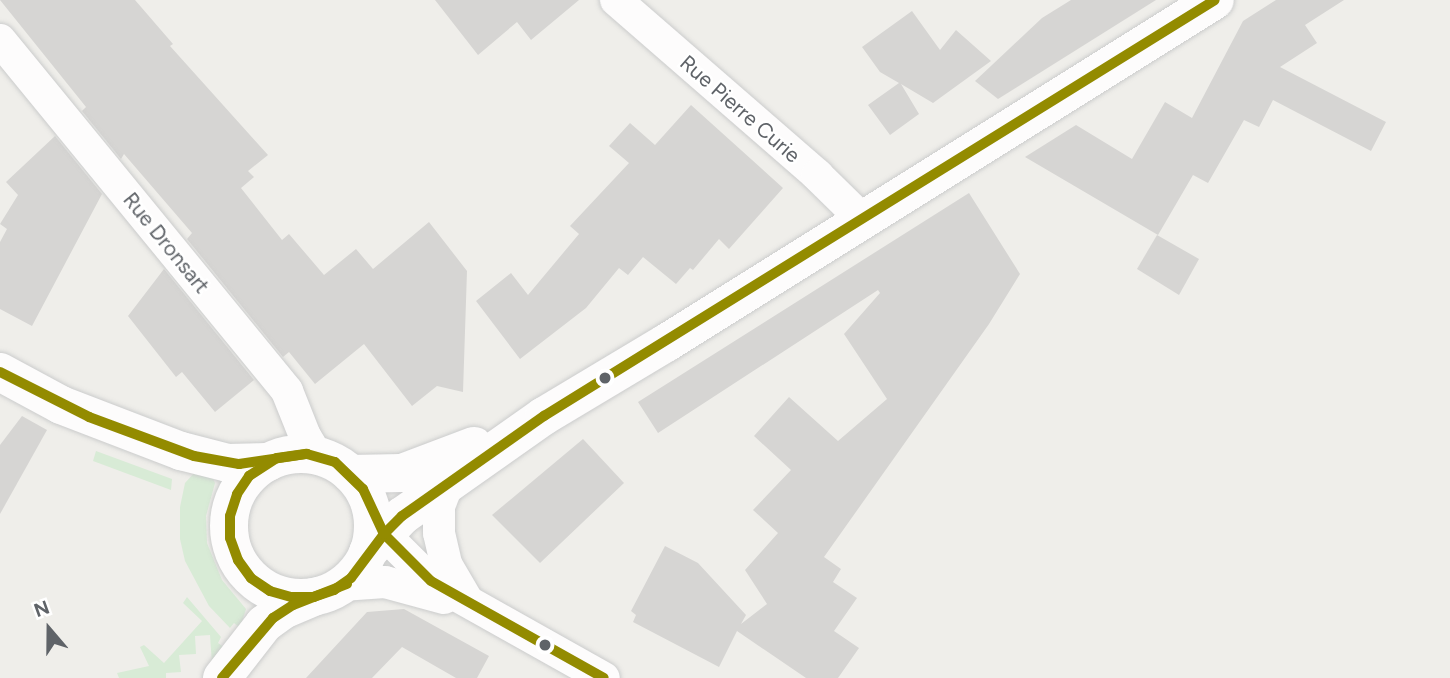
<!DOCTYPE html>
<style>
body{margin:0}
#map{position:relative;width:1450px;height:678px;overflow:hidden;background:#efeeea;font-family:Figtree,sans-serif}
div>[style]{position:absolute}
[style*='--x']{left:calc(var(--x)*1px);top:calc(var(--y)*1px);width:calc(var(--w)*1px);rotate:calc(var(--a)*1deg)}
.green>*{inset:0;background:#d8ebd6}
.building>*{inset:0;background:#d6d5d3}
.roads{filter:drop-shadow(0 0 2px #cbcccc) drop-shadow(0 0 2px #cbcccc)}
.minor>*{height:32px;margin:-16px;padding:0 16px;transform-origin:16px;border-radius:16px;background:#fdfcfc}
.tertiary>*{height:38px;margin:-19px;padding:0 19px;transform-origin:19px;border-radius:19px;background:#fdfcfc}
.tertiary>.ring{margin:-19px;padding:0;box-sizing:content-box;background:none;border:38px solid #fdfcfc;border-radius:50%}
.bus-1>*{height:10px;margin:-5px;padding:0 5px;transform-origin:5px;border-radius:5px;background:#938b00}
.dots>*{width:19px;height:19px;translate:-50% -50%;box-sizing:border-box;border:4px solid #fff;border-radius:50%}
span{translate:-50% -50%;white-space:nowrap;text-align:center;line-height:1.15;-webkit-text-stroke:5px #fff;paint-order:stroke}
.street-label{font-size:21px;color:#5f6368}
.north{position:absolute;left:14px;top:594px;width:70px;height:70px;-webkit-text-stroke:5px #fff;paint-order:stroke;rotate:340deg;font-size:19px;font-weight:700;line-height:28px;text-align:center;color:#5f6368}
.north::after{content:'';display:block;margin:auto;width:24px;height:32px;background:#5f6368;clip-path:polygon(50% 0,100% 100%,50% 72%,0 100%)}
</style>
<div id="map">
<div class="green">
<div style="clip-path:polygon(96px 451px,172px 479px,171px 490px,93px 461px)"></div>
<div style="clip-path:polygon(196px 471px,212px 477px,215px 483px,206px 516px,207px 543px,222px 580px,246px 609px,240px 628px,234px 623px,230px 628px,209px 606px,185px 561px,180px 539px,180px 507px,185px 483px)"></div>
<div style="clip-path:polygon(187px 597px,221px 637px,218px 643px,225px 648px,212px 664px,210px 635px,195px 636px,196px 654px,179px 655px,181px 672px,166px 673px,166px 678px,119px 678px,117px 673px,149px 666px,140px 647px,144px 645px,164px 663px,202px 621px,183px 603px)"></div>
</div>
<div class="building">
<div style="clip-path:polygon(0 0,135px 0,173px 44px,170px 46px,268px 155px,248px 171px,254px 177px,241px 188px,282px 240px,289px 234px,324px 275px,356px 249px,373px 269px,429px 222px,467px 271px,463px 392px,437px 386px,412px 406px,364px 344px,315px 384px,289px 352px,283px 357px,187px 239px,192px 233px,124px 154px,121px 159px,82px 111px,86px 107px)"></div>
<div style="clip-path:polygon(435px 0,579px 0,531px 40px,517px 22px,478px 55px)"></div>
<div style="clip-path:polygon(1071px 0,1156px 0,998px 99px,975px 81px,1042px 18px)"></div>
<div style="clip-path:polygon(1276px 0,1344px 0,1305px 25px,1317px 43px,1280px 67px,1386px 122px,1371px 151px,1273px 100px,1259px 127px,1244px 120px,1208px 183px,1193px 175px,1158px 235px,1025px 157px,1076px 125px,1132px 159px,1165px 102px,1192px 118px,1243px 21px)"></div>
<div style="clip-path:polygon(912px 11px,940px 50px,956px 30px,991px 61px,933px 103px,901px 84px,919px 114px,890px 135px,868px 105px,899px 83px,880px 72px,862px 47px)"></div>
<div style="clip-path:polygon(691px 105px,783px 188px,729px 249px,719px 239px,693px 270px,690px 268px,676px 284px,643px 257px,628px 275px,619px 268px,586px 308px,520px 359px,476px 301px,511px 273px,528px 295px,579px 234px,570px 226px,629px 163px,609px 146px,630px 123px,655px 145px)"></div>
<div style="clip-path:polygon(55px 136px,102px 194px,32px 326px,0 309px,0 242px,7px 229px,0 224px,18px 195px,6px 182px)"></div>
<div style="clip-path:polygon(969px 193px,1020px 274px,989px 324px,824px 557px,841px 569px,833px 582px,857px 598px,834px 631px,859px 648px,838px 678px,806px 678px,737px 631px,719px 667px,633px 622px,636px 615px,631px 611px,665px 546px,698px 563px,746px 615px,741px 624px,767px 604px,745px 570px,778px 533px,753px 510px,791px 470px,754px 436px,789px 397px,838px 441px,887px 399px,844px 334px,880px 293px,878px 290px,658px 433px,638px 402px)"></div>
<div style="clip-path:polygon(1157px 235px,1199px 259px,1179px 295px,1137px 269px)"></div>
<div style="clip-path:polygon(164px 269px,254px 380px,215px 412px,182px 372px,176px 377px,128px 316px)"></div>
<div style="clip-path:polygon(22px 416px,47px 430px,0 514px,0 445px)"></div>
<div style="clip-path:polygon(583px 439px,624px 483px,540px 563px,492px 515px)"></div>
<div style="clip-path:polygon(404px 609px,489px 656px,477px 678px,456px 678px,402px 647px,372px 678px,306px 678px,367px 612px)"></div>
</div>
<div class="roads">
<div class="minor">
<div style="--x:616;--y:0;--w:267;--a:41"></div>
<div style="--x:817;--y:175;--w:64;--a:44.4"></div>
<div style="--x:0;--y:40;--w:453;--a:50.7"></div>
<div style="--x:287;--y:391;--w:48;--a:68.2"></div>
<div style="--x:305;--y:436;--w:23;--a:59"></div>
<div style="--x:448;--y:483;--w:26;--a:111"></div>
<div style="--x:439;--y:507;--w:26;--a:90"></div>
<div style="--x:439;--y:533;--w:32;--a:77"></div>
<div style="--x:446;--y:564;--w:42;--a:59.7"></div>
<div style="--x:373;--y:516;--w:21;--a:59"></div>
<div style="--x:384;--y:534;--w:66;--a:45"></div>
<div style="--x:431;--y:581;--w:198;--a:29.3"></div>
<div style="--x:342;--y:585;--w:43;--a:-4"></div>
<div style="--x:385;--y:582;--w:61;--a:15.2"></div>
</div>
<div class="tertiary">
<div style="--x:0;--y:372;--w:69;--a:28.4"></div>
<div style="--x:61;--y:405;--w:129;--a:21"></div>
<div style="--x:181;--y:451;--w:49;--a:14.3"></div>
<div style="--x:228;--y:463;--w:40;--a:-1.4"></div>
<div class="ring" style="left:229px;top:454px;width:106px;height:106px"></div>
<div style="--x:351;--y:474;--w:51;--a:-1.1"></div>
<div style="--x:402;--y:473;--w:77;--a:-20.6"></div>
<div style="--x:368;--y:552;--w:50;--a:-46.6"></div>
<div style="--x:402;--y:516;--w:174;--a:-35.2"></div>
<div style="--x:544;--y:416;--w:142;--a:-30.9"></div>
<div style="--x:666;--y:343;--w:647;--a:-32"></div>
<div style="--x:222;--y:678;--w:68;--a:-52.1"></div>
<div style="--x:264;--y:624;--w:24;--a:-36"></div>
<div style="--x:283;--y:610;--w:34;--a:-23"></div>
</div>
</div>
<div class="bus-1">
<div style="--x:0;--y:372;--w:100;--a:26.8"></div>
<div style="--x:89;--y:417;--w:112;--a:20.4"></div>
<div style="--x:194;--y:456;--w:46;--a:10.1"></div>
<div style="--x:239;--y:464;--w:69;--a:-8.4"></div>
<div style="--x:307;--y:454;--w:29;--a:16"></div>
<div style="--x:335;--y:462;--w:39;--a:44"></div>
<div style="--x:363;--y:489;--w:50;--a:65"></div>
<div style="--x:384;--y:534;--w:55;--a:126.9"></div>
<div style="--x:351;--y:578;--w:21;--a:145"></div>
<div style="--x:334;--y:590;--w:21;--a:161"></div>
<div style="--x:314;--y:597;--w:23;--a:180"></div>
<div style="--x:291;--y:597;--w:22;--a:-164"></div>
<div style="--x:270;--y:591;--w:23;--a:-146"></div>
<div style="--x:251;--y:578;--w:22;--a:-126"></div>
<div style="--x:238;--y:560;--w:23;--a:-110"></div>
<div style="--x:230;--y:538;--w:22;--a:-90"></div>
<div style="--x:230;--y:516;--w:23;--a:-72"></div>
<div style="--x:237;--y:494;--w:22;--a:-56"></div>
<div style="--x:249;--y:476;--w:33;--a:-33"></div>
<div style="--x:277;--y:458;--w:30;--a:-8"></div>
<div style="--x:384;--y:534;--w:66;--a:45"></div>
<div style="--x:431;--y:581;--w:198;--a:29.3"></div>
<div style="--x:384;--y:534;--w:25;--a:-45"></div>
<div style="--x:402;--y:516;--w:174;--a:-35.2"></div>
<div style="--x:544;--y:416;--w:789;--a:-31.8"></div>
<div style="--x:222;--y:678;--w:79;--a:-49.6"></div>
<div style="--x:273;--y:618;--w:24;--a:-33"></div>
<div style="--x:293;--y:605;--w:58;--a:-21.3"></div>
</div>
<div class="dots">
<div style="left:605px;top:378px;background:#5f6368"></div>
<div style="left:545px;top:645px;background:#5f6368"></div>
</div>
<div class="street-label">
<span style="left:740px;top:109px;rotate:41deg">Rue Pierre Curie</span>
<span style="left:166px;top:243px;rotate:51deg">Rue Dronsart</span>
</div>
<div class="north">N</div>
</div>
